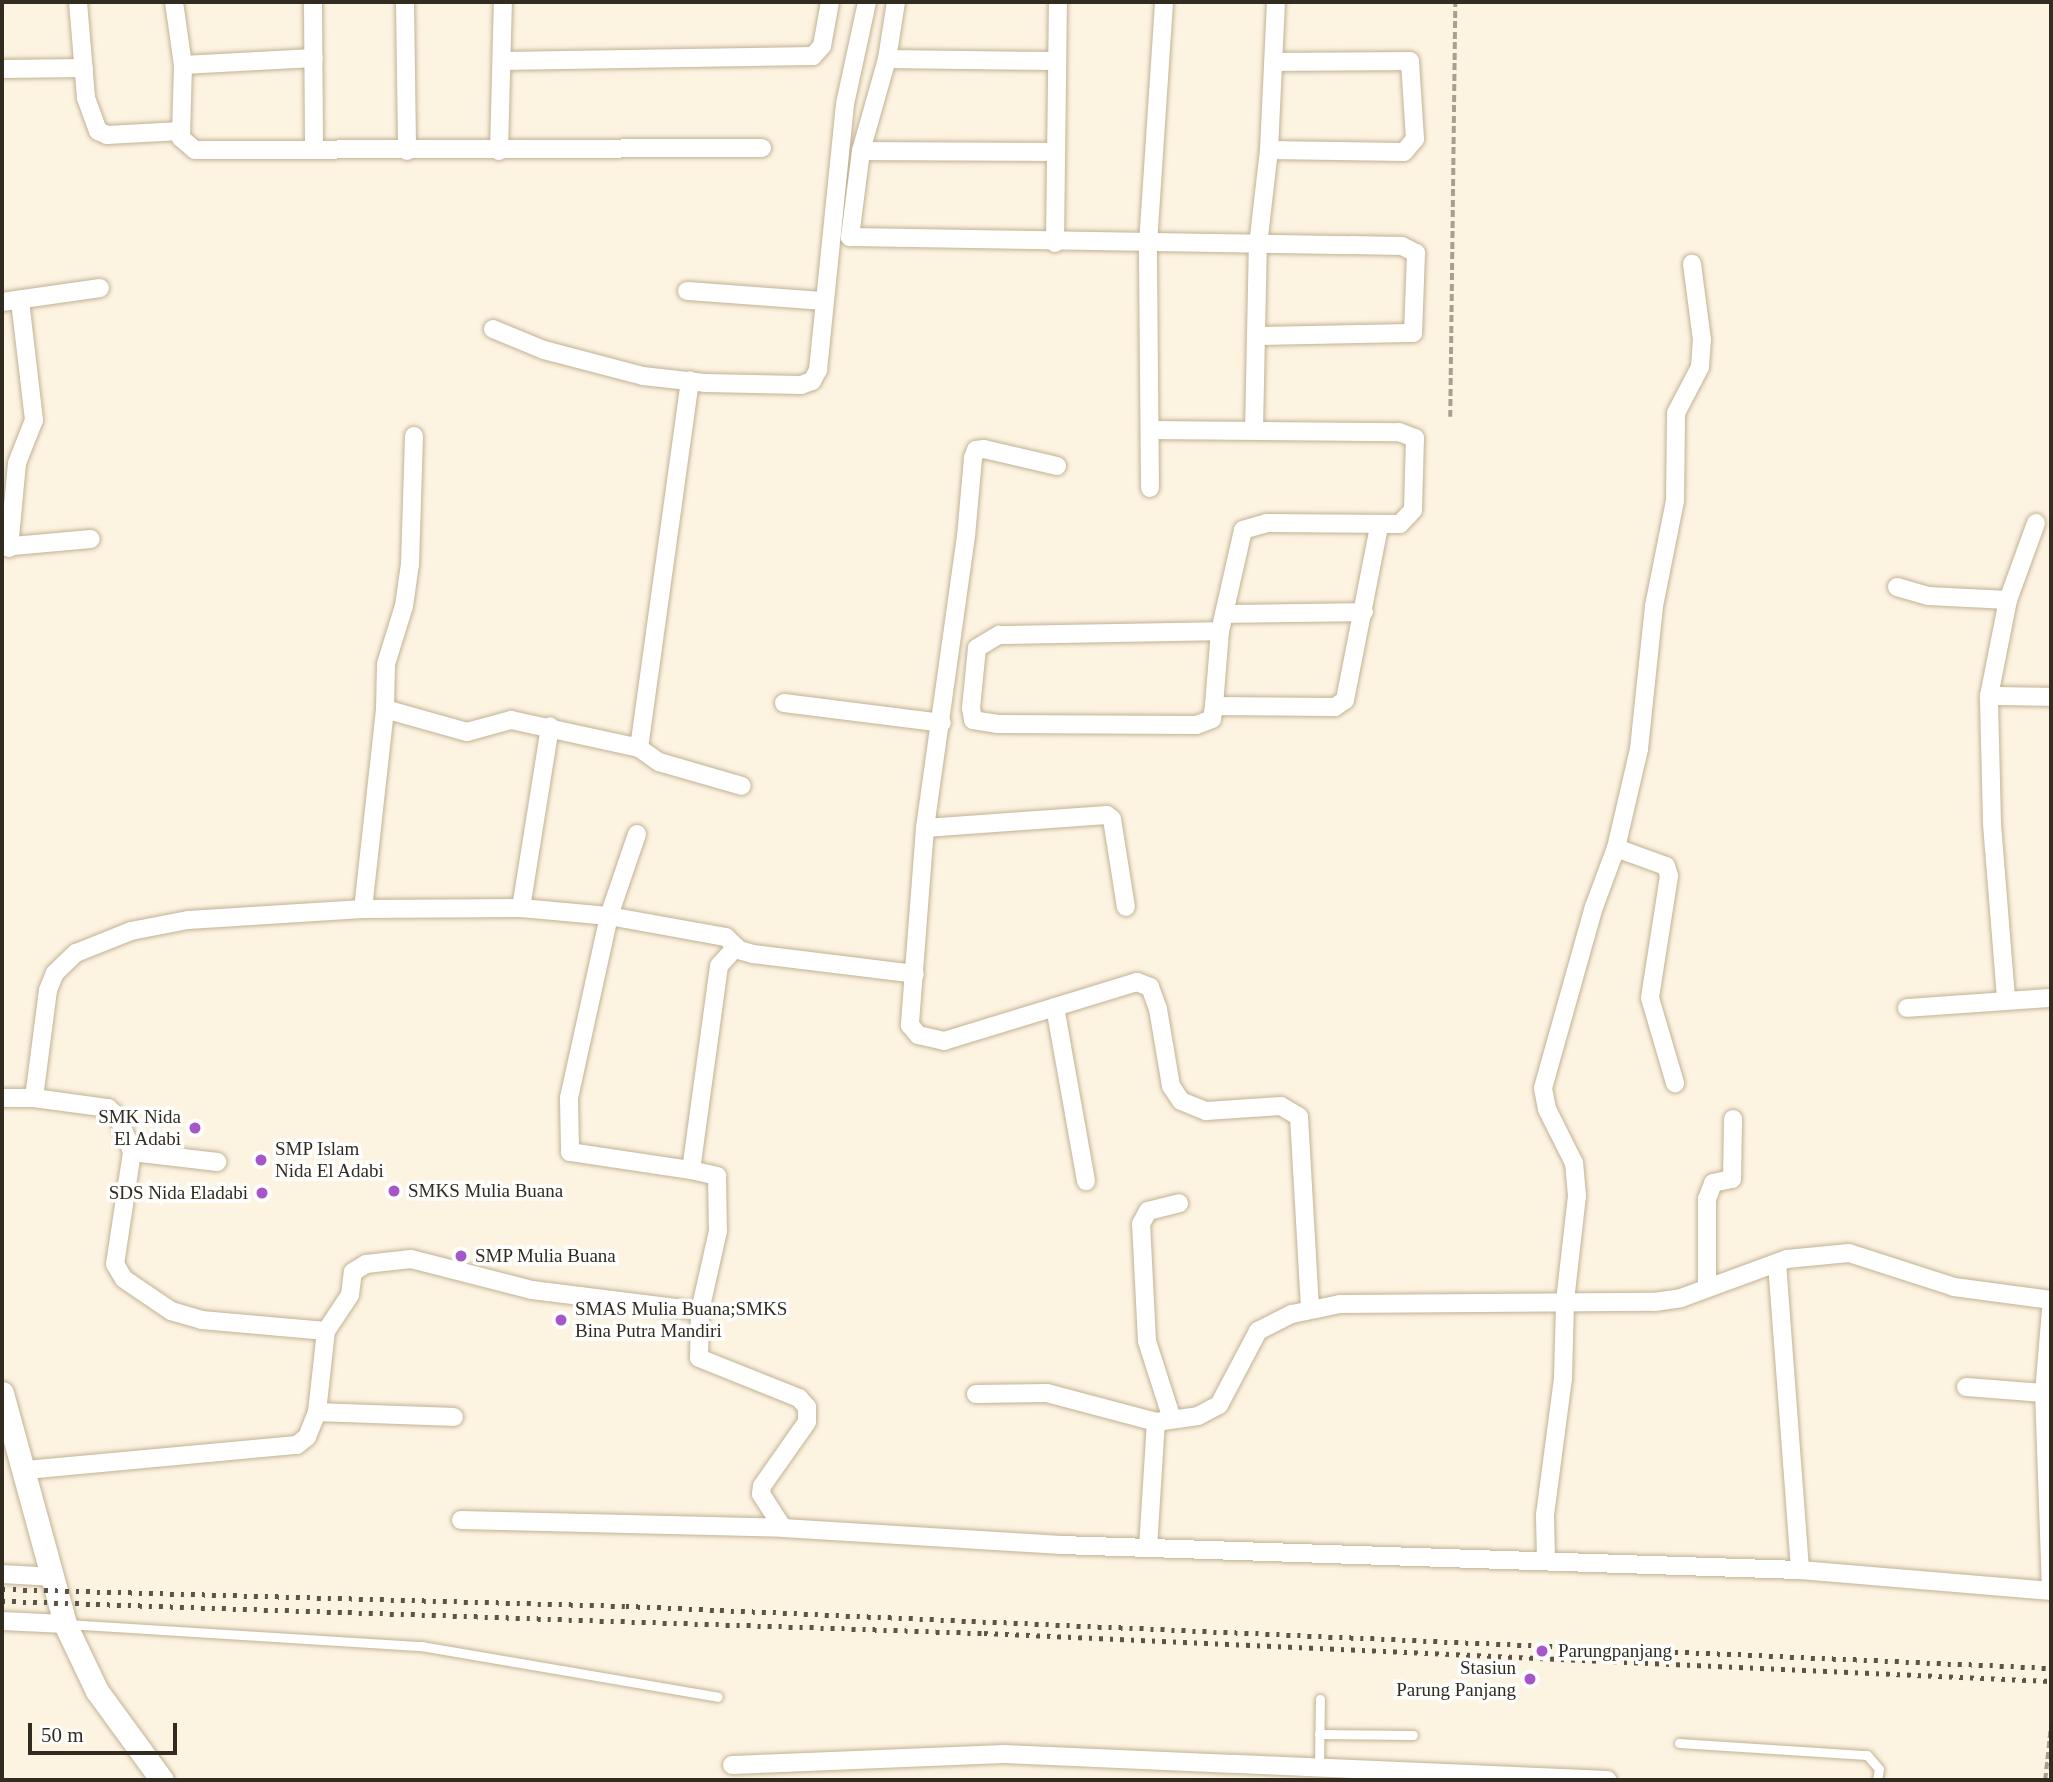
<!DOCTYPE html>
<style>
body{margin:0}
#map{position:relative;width:2053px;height:1782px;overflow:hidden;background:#fdf3e1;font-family:"Times New Roman",serif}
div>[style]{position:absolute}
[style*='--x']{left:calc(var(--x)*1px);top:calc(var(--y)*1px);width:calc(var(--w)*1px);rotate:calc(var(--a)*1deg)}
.path>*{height:3.5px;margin-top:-1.75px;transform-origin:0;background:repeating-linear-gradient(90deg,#a79f90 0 7px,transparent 0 10.5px)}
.roads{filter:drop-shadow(0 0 2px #c1b294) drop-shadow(0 0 2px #c1b294)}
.service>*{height:9px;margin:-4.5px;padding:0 4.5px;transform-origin:4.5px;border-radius:4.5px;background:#fff}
.minor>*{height:18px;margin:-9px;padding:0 9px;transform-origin:9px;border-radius:9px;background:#fff}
.tertiary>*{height:23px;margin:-11.5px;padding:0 11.5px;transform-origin:11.5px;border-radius:11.5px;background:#fff}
.rail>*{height:5px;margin-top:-2.5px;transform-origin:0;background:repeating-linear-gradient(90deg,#5b5447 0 3.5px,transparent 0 10.5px)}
.dots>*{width:19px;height:19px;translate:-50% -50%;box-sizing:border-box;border:4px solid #fff;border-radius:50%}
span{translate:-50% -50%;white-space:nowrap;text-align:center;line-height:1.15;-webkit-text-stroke:7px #fff;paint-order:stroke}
.poi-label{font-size:19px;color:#322c20}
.right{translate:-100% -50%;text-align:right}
.left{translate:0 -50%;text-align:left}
.frame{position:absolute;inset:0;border:4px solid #322c20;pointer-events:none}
.scale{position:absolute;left:28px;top:1723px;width:149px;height:32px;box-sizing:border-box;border:4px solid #322c20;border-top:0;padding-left:9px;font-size:21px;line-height:24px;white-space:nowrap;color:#322c20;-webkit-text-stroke:5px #fff;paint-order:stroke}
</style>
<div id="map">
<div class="path">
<div style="--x:1450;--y:417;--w:415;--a:-89.3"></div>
<div style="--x:2045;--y:1780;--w:57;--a:-84"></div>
</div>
<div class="roads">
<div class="service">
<div style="--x:67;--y:1624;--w:355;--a:3.6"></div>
<div style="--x:421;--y:1646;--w:301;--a:9.7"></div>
<div style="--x:1319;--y:1734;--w:94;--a:0.6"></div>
<div style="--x:1679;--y:1743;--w:188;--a:3.7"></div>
<div style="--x:1867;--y:1755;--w:18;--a:49"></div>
<div style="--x:1879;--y:1769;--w:11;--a:100"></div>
<div style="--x:1319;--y:1767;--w:68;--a:-89.2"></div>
</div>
<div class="minor">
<div style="--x:78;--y:2;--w:96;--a:85.2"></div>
<div style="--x:86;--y:98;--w:35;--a:70"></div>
<div style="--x:98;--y:131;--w:10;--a:24"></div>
<div style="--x:107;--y:135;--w:74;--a:-3.1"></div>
<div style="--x:174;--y:2;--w:64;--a:81.9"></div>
<div style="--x:183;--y:65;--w:73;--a:91.6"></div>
<div style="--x:181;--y:138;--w:18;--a:41"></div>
<div style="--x:195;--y:150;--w:567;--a:-0.2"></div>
<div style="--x:313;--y:2;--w:146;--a:89.6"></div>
<div style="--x:405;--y:2;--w:149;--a:89.2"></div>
<div style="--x:896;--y:2;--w:58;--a:99"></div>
<div style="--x:887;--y:59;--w:96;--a:105.8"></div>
<div style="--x:861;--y:151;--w:87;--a:97.3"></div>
<div style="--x:850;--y:237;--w:552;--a:0.93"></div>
<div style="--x:1402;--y:246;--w:16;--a:27"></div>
<div style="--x:1416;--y:253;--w:80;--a:92.1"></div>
<div style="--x:1413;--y:333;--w:157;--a:178.9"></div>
<div style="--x:887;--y:59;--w:169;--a:0.7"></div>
<div style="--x:502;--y:61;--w:311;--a:-0.9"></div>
<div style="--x:813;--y:56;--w:13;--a:-48"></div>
<div style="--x:822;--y:46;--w:45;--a:-79.7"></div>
<div style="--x:183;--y:65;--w:131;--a:-3.1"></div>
<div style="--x:2;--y:69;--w:82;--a:-0.7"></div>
<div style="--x:1269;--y:150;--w:135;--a:0.8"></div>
<div style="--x:1404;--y:152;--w:17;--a:-50"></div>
<div style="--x:1415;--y:139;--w:78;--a:-93.7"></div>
<div style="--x:1410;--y:61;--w:136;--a:179.6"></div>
<div style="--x:499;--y:151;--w:149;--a:-88.5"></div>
<div style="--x:861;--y:151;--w:193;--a:0.3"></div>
<div style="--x:1055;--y:243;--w:241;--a:-89.3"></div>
<div style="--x:687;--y:291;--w:136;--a:4.2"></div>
<div style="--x:2;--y:302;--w:99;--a:-8.1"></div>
<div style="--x:493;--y:329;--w:55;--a:22.4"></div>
<div style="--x:544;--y:350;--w:102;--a:14.7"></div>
<div style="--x:643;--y:376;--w:62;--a:6.4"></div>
<div style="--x:705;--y:383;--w:96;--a:1.2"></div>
<div style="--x:801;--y:385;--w:12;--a:-20"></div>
<div style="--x:812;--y:381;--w:13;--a:-61"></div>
<div style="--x:818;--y:370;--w:267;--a:-84.2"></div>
<div style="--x:845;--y:104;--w:104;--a:-77.8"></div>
<div style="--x:1150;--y:430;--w:249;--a:0.5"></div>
<div style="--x:1399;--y:432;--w:17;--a:21"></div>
<div style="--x:1415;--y:438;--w:72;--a:91.6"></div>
<div style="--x:1413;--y:510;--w:19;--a:133"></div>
<div style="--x:1400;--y:524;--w:133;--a:-179.6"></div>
<div style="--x:1267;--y:523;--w:25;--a:164"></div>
<div style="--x:1243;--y:530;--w:104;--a:102.8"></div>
<div style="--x:1220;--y:631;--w:75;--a:94.6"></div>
<div style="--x:1214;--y:706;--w:121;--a:0.5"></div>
<div style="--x:1335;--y:707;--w:12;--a:-35"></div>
<div style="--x:1345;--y:700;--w:177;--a:-78.9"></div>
<div style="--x:1254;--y:430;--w:185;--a:-88.8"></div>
<div style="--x:1258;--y:245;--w:96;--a:-83.4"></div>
<div style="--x:1269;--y:150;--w:148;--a:-87.3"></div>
<div style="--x:1057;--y:466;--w:75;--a:-166.9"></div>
<div style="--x:984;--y:449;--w:8;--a:173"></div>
<div style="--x:976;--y:450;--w:9;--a:111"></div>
<div style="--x:973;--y:458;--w:78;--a:95.1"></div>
<div style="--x:966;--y:536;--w:295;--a:98"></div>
<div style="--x:925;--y:828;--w:198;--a:94.4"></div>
<div style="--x:910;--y:1025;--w:13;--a:51"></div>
<div style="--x:918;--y:1035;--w:27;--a:13"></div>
<div style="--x:944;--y:1041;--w:202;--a:-17"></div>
<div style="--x:1137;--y:982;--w:14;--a:21"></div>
<div style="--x:1150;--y:987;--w:23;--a:70"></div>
<div style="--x:1158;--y:1009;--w:78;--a:80.4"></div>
<div style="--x:1171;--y:1086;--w:18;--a:56"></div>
<div style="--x:1181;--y:1101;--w:27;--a:22"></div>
<div style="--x:1206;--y:1111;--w:75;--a:-3.8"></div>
<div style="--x:1281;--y:1106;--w:21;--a:31"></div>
<div style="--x:1299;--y:1117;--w:192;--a:86.7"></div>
<div style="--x:1150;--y:488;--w:244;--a:-90.5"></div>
<div style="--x:1148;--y:244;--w:243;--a:-86.2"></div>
<div style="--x:2;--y:547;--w:89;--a:-5.1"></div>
<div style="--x:9;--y:548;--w:85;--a:-84.6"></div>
<div style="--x:17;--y:463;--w:46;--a:-68.4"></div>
<div style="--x:34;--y:420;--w:121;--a:-96.7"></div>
<div style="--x:1897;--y:587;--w:32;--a:16"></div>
<div style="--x:1928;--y:596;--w:80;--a:2.9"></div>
<div style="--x:1224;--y:614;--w:140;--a:-0.8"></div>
<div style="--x:1989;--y:696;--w:62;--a:0.9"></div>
<div style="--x:784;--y:703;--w:159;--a:7.2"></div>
<div style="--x:1214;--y:706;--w:13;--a:99"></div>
<div style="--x:1212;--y:719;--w:17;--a:159"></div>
<div style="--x:1196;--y:725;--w:198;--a:-179.7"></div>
<div style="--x:998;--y:724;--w:25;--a:-171"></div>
<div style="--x:973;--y:720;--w:12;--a:-99"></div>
<div style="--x:971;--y:708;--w:60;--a:-84.3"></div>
<div style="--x:977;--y:648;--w:26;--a:-31"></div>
<div style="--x:999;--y:635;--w:221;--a:-1"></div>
<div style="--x:385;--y:709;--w:45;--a:-88.7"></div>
<div style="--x:386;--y:664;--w:61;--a:-72.8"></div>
<div style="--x:404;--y:606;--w:42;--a:-81.9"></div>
<div style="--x:410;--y:564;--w:128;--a:-88.2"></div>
<div style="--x:639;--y:748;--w:24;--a:35"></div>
<div style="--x:659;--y:762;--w:86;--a:16.1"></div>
<div style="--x:925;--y:828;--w:182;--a:-4.1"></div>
<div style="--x:1107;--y:815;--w:6;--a:39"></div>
<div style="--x:1112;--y:819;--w:89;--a:81"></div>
<div style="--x:637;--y:834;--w:87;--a:108.9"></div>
<div style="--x:609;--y:916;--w:186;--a:102.4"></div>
<div style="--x:569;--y:1098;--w:54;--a:88.9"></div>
<div style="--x:570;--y:1152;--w:122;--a:8.5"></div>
<div style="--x:1616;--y:848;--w:53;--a:19.8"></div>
<div style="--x:1666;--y:866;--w:10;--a:73"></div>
<div style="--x:1669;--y:876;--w:123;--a:98.9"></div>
<div style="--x:1650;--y:998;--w:89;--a:73.6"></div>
<div style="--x:521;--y:908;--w:184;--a:-80.9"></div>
<div style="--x:363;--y:909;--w:158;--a:-0.4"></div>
<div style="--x:521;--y:908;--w:88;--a:5.2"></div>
<div style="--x:609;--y:916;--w:119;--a:10.2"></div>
<div style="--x:726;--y:937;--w:18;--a:45"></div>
<div style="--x:739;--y:950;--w:15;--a:16"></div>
<div style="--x:753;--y:954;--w:163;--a:7"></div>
<div style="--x:736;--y:947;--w:25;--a:132"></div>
<div style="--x:719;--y:966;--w:206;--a:97.8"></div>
<div style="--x:691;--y:1170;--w:27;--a:13"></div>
<div style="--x:717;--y:1176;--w:55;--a:89"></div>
<div style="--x:718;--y:1231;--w:82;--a:102.7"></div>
<div style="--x:700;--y:1311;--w:47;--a:91.2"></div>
<div style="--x:699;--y:1358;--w:108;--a:21.8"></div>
<div style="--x:799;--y:1398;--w:12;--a:48"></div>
<div style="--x:807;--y:1407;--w:15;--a:90"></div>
<div style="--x:807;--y:1422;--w:78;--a:125.1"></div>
<div style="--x:762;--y:1486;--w:8;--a:97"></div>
<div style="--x:761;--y:1494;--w:40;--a:57.1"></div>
<div style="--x:2006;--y:998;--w:176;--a:-94.6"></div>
<div style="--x:1992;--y:823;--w:127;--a:-91.4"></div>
<div style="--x:1989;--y:696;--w:98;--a:-78.8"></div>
<div style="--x:2008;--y:600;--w:82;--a:-70"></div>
<div style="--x:1055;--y:1007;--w:177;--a:79.9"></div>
<div style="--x:1907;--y:1008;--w:144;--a:-4"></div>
<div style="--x:2;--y:1098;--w:32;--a:0"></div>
<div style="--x:34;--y:1098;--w:109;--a:-82.6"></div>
<div style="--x:48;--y:990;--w:18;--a:-68"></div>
<div style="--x:55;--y:973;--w:29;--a:-44"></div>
<div style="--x:76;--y:953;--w:59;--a:-21.8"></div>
<div style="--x:131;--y:931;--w:58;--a:-10.9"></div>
<div style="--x:188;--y:920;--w:175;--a:-3.6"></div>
<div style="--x:363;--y:909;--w:201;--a:-83.7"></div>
<div style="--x:385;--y:709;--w:85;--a:15.7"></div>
<div style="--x:467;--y:732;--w:46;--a:-15.3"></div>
<div style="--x:511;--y:720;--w:131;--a:12.3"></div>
<div style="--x:639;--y:748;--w:371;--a:-82.1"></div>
<div style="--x:34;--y:1098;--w:75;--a:7.7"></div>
<div style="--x:108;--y:1108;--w:13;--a:42"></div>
<div style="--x:118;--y:1117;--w:38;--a:68"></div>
<div style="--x:132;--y:1152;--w:86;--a:6.7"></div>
<div style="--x:132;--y:1152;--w:113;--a:98.6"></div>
<div style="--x:115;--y:1264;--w:17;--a:59"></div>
<div style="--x:124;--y:1279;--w:57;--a:34.2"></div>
<div style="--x:171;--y:1311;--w:32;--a:16"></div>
<div style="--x:202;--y:1320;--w:124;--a:5.1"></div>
<div style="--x:1777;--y:1263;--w:308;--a:85.7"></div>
<div style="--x:1707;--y:1287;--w:88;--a:-90"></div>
<div style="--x:1707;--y:1199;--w:17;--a:-69"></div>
<div style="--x:1713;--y:1183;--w:19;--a:-12"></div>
<div style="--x:1732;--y:1179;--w:60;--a:-89"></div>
<div style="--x:1966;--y:1387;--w:78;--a:4.4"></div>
<div style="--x:976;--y:1394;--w:71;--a:-0.8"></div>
<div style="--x:1047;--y:1393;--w:113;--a:14.9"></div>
<div style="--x:317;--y:1412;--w:137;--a:2.1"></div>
<div style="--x:1172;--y:1419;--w:82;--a:-107.8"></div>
<div style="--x:1147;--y:1341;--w:117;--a:-92.9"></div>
<div style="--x:1141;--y:1224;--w:15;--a:-62"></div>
<div style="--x:1148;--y:1211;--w:32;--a:-14"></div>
<div style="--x:26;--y:1470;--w:272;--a:-5.3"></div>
<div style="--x:297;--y:1445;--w:13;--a:-39"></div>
<div style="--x:307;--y:1437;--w:27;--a:-68"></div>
<div style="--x:317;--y:1412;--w:81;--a:-83.7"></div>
<div style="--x:326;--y:1331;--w:43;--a:-56.3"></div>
<div style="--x:350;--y:1295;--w:23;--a:-83"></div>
<div style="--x:353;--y:1272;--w:15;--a:-32"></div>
<div style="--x:366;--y:1264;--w:45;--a:-6.3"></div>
<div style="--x:411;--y:1259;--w:125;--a:14.4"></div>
<div style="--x:532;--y:1290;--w:169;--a:7.1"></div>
<div style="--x:461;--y:1520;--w:322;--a:1.4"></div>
<div style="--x:783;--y:1528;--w:279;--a:3.5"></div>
<div style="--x:1061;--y:1545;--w:739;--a:1.94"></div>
<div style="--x:1800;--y:1570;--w:252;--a:4.8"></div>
<div style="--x:1148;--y:1548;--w:126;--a:-86.4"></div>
<div style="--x:1156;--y:1422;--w:42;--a:-8.1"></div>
<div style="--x:1198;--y:1416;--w:24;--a:-28"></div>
<div style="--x:1219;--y:1405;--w:84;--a:-62.2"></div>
<div style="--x:1258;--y:1331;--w:38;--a:-27"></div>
<div style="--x:1292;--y:1314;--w:49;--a:-11.8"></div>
<div style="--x:1340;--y:1304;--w:314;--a:-0.4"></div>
<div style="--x:1654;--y:1302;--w:27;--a:-8"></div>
<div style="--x:1681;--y:1298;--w:113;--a:-20.2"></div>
<div style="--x:1787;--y:1259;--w:62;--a:-5.5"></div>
<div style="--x:1849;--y:1253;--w:110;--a:17.9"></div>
<div style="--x:1954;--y:1287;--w:98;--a:7.6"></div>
<div style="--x:1546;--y:1560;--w:45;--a:-91.3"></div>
<div style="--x:1545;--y:1515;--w:137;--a:-82.5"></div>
<div style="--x:1563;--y:1379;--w:78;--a:-88.5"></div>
<div style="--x:1565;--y:1301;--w:106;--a:-83.5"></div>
<div style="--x:1577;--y:1196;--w:33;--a:-95"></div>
<div style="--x:1574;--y:1163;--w:60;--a:-116.6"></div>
<div style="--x:1547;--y:1109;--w:21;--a:-101"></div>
<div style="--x:1543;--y:1088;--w:188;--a:-74.3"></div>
<div style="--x:1594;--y:907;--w:63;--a:-69.6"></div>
<div style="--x:1616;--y:848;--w:102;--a:-76.9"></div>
<div style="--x:1639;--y:749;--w:144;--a:-84"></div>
<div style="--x:1654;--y:606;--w:107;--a:-78.7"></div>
<div style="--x:1675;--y:501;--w:88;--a:-89.3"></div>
<div style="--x:1676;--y:413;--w:52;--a:-62.4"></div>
<div style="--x:1700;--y:367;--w:27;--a:-86"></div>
<div style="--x:1702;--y:340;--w:77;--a:-97.5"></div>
<div style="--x:2;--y:1574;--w:53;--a:3.2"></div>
<div style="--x:2051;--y:1591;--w:198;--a:-92"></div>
<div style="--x:2044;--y:1393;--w:84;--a:-85.2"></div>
<div style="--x:2;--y:1621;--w:63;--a:2.7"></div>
<div style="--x:732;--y:1765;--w:272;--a:-2.3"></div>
<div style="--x:1004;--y:1754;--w:604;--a:2.47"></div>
</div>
<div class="tertiary">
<div style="--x:2;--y:1393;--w:239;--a:74.7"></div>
<div style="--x:65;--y:1624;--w:74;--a:64.5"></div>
<div style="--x:97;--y:1691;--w:110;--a:53.9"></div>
</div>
</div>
<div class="rail">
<div style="--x:2;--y:1589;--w:624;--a:1.56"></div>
<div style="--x:626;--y:1606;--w:1426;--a:2.49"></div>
<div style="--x:2;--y:1601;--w:983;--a:1.87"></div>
<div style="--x:984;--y:1633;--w:1068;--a:2.58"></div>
</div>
<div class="dots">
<div style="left:195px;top:1128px;background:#a557c8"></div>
<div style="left:261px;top:1160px;background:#a557c8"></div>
<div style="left:394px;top:1191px;background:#a557c8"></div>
<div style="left:262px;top:1193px;background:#a557c8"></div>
<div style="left:461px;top:1256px;background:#a557c8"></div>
<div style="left:561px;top:1320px;background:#a557c8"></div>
<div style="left:1542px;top:1651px;background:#a557c8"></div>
<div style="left:1530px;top:1679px;background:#a557c8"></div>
</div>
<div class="poi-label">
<span class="right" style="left:181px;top:1128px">SMK Nida<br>El Adabi</span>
<span class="left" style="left:275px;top:1160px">SMP Islam<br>Nida El Adabi</span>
<span class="left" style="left:408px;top:1191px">SMKS Mulia Buana</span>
<span class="right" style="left:248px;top:1193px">SDS Nida Eladabi</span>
<span class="left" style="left:475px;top:1256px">SMP Mulia Buana</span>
<span class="left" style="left:575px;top:1320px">SMAS Mulia Buana;SMKS<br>Bina Putra Mandiri</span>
<span class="left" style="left:1558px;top:1651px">Parungpanjang</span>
<span class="right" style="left:1516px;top:1679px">Stasiun<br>Parung Panjang</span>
</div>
<div class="frame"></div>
<div class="scale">50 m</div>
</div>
